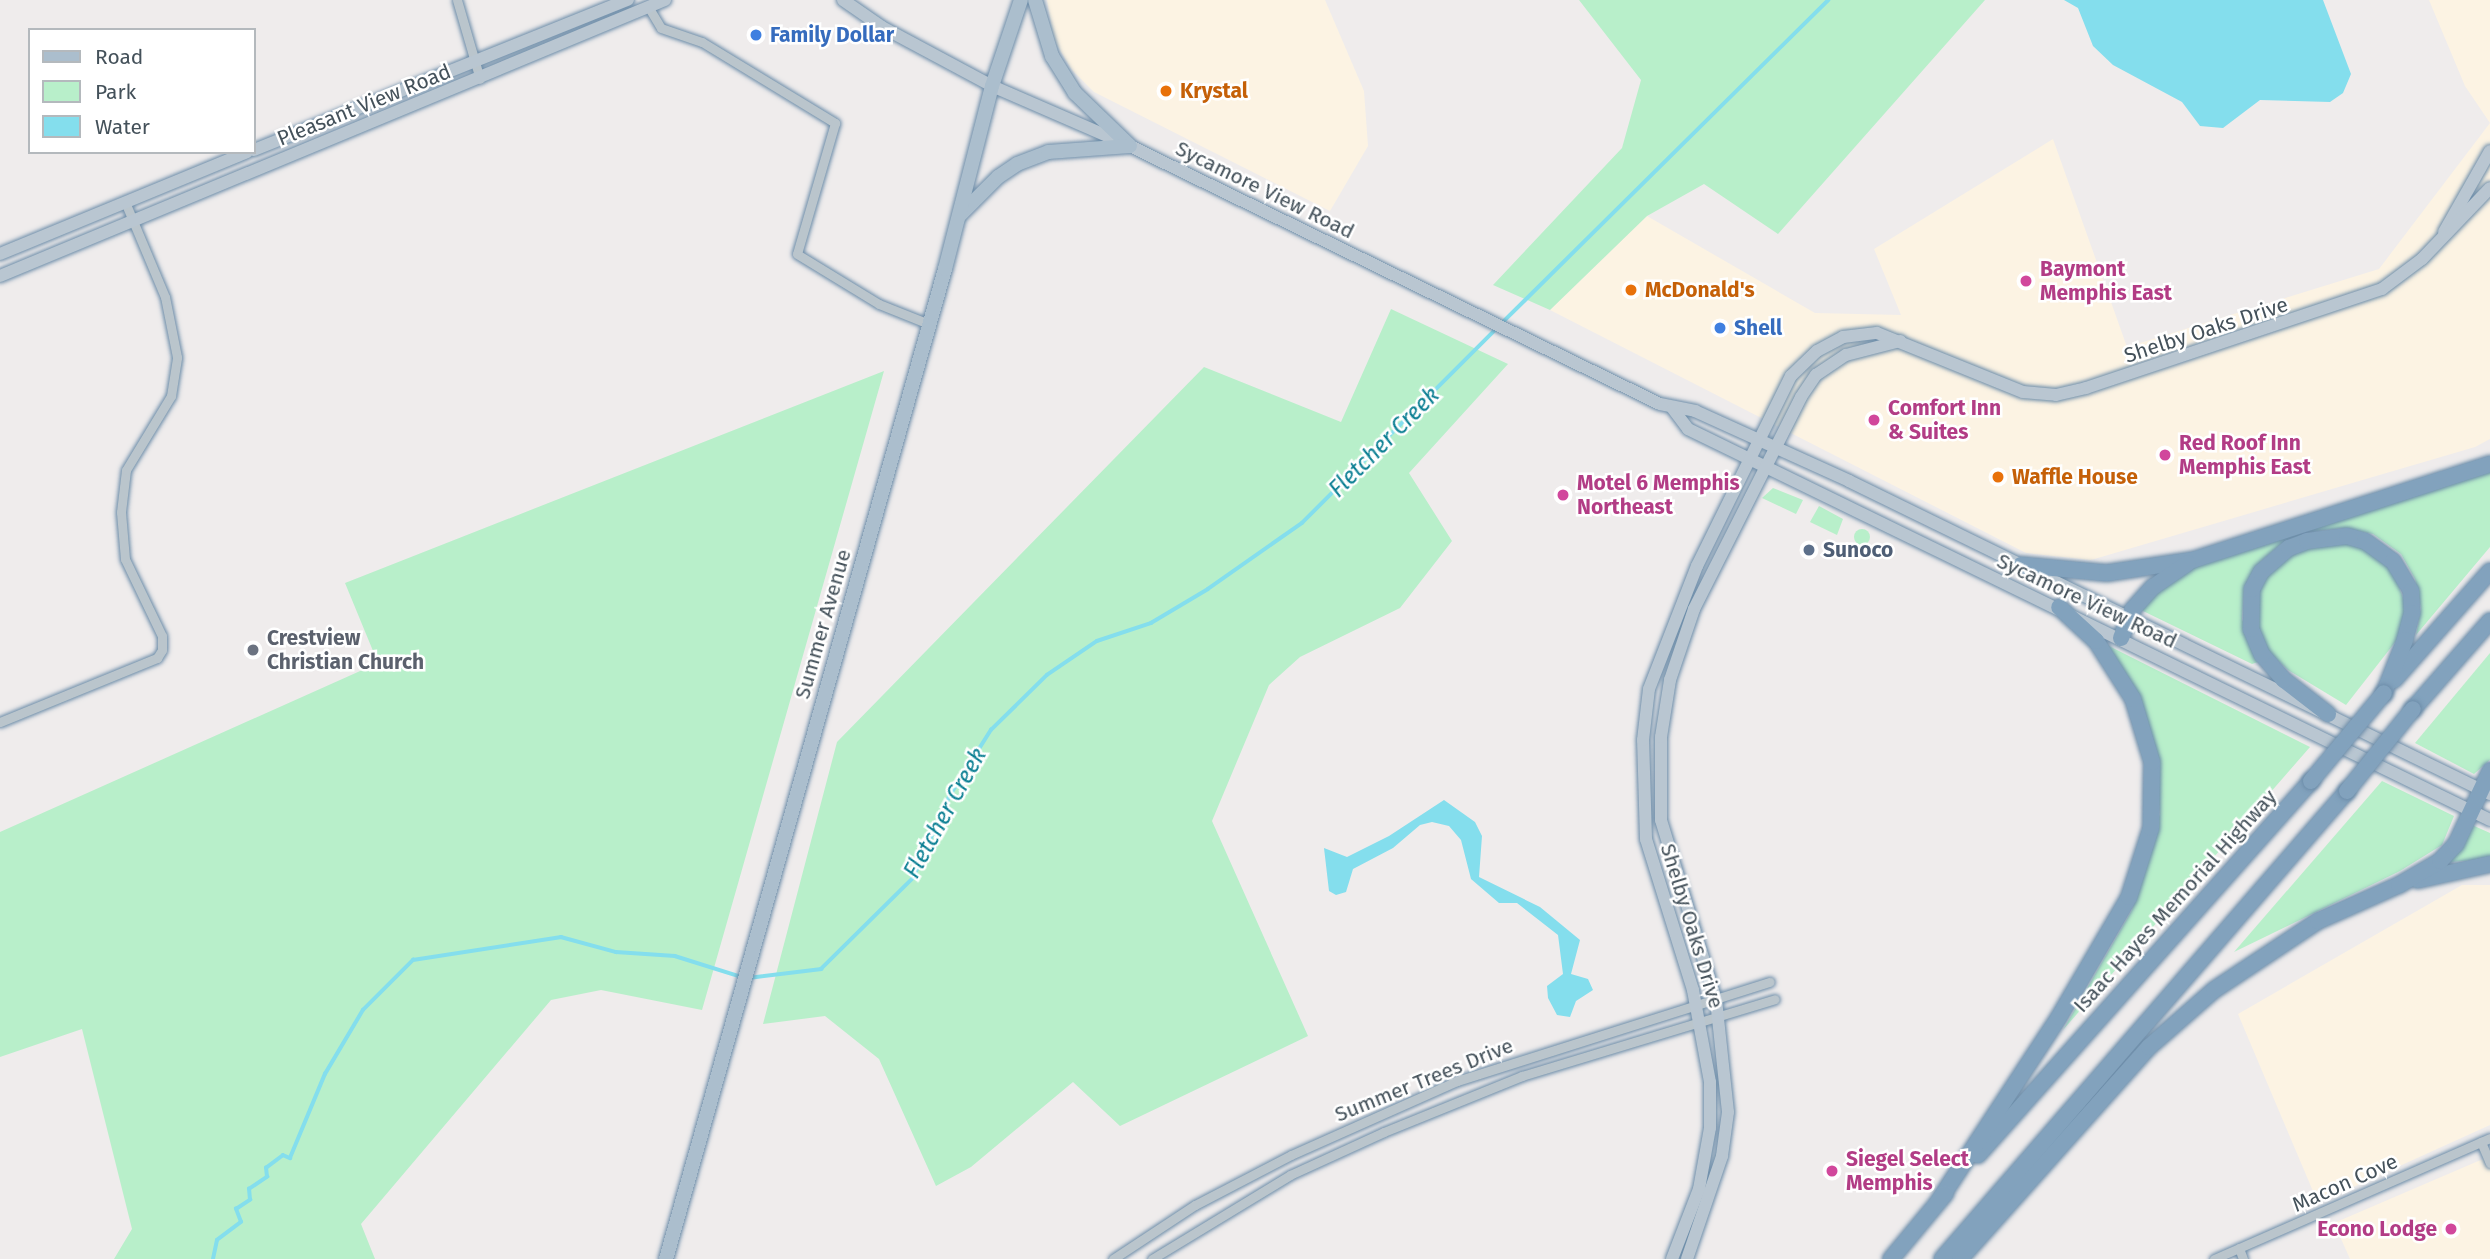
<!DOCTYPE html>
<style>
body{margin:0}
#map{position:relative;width:2490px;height:1259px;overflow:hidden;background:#efecec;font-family:"Fira Sans",sans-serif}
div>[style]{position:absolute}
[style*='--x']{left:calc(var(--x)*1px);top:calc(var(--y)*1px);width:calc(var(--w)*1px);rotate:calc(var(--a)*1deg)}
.commercial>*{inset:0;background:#fcf3e3}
.green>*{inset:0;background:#b8efca}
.round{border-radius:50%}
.water>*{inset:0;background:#84deed}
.stream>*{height:3.5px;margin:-1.75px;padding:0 1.75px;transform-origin:1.75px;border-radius:1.75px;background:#84deed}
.roads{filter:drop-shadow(0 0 2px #6d8da9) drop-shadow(0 0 2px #6d8da9)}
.street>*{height:9px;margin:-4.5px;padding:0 4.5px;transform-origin:4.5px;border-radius:4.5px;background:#bac5cc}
.secondary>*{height:12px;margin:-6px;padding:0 6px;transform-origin:6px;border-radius:6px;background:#b9c6d1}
.primary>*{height:14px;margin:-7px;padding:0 7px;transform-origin:7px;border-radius:7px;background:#abbecd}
.highway>*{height:16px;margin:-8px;padding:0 8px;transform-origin:8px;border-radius:8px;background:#82a2bd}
.bridges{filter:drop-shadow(0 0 2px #6d8da9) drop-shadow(0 0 2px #6d8da9)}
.highway-bridge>*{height:16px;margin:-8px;padding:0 8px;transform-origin:8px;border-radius:8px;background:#82a2bd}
.dots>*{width:19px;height:19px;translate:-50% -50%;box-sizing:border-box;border:4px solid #fff;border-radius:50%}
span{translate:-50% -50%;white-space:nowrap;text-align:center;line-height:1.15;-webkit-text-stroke:5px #fff;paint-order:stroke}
.shop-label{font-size:21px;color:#366cbe;font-weight:700}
.left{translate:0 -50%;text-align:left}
.food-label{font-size:21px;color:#c56008;font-weight:700}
.street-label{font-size:21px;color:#44515a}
.hotel-label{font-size:21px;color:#b23c85;font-weight:700}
.right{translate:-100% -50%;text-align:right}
.service-label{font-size:21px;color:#4e5e75;font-weight:700}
.worship-label{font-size:21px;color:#5b616d;font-weight:700}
.water-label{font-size:23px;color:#097e92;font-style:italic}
.legend{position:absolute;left:28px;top:28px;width:228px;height:126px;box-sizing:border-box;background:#fff;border:2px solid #b4b9bd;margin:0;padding:9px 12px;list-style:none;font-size:21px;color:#44515a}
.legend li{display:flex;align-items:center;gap:14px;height:35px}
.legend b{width:35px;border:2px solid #b4b9bd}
</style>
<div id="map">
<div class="commercial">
<div style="clip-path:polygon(1047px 0,1325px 0,1364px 91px,1368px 146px,1330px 211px,1094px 92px,1072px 70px,1054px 40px)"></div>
<div style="clip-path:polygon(2429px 0,2490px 0,2490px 439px,2475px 447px,2091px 560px,2026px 553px,1550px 310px,1647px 216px,1815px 313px,1901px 315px,1874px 249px,2053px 139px,2127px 347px,2379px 269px,2490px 123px,2465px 86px)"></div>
<div style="clip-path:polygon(2462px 885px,2490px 885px,2490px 1125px,2318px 1203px,2238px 1014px)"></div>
<div style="clip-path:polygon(2490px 1156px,2490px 1259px,2350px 1259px,2334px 1223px)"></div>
</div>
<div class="green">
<div style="clip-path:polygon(1579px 0,1985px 0,1778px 234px,1704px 184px,1647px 216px,1550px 310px,1493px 285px,1622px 148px,1641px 80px)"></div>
<div style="clip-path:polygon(1391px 309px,1508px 364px,1409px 473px,1452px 541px,1400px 608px,1300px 657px,1269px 685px,1212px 821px,1308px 1036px,1120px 1126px,1073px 1082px,971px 1167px,936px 1186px,879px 1059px,825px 1016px,763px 1024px,837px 742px,1204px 367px,1341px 422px)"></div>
<div style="clip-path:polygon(884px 371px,702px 1010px,601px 990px,551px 1000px,361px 1224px,375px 1259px,114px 1259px,132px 1229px,82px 1029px,0 1057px,0 832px,378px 663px,345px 583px)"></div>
<div style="clip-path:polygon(2490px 461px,2490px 547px,2416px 635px,2421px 608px,2415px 579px,2401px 554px,2373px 534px,2342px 528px,2308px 532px,2282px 543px,2261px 561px,2244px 589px,2242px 619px,2258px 662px,2252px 664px,2143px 611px,2141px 604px,2196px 565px)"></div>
<div style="clip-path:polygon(1773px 488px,1803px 500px,1796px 514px,1762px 498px)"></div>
<div style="clip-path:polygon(1819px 506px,1843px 519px,1837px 535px,1810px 522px)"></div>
<div class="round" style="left:1854px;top:529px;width:16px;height:16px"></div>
<div style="clip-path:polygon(2348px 543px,2371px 551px,2391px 565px,2406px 606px,2400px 636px,2346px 705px,2288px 670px,2270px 653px,2257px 635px,2256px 603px,2263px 581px,2280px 561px,2299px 550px)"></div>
<div style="clip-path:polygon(2105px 644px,2310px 747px,2063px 1030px,2132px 910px,2160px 814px,2155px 747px)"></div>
<div style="clip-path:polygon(2490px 653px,2490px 760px,2474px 774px,2415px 743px)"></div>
<div style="clip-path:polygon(2382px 781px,2454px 816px,2442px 845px,2400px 871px,2234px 952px)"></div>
<div style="clip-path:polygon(2472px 825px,2490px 833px,2490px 859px,2450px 862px)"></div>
</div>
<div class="water">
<div style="clip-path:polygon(2064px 0,2323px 0,2351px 74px,2343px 93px,2330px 102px,2260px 100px,2223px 128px,2200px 126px,2182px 102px,2113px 65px,2093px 46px,2078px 8px)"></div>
<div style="clip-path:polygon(1444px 800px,1475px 822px,1482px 836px,1479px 877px,1540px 907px,1580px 940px,1571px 974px,1588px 979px,1593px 990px,1576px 1001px,1570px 1017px,1557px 1015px,1548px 998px,1547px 986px,1563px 974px,1558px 935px,1517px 903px,1499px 903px,1471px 879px,1461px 840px,1449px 826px,1432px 822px,1420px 825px,1393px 848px,1353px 869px,1346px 892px,1336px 895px,1329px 891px,1324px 848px,1347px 857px,1389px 836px)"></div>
</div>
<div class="stream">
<div style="--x:1502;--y:323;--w:459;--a:-44.7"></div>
<div style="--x:749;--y:978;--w:73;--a:-7.1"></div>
<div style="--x:821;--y:969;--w:129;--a:-44.7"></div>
<div style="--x:913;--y:878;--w:91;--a:-66"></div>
<div style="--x:950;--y:795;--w:77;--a:-57.8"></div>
<div style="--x:991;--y:730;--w:78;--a:-44.5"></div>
<div style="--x:1047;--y:675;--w:60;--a:-34.2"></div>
<div style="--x:1097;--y:641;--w:57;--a:-18.4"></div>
<div style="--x:1151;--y:623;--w:66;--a:-30.8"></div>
<div style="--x:1208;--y:589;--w:115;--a:-35.1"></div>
<div style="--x:1302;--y:523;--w:274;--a:-45"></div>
<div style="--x:213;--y:1259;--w:19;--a:-78"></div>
<div style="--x:217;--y:1240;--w:30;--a:-37"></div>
<div style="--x:241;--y:1222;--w:14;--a:-111"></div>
<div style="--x:236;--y:1209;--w:17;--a:-33"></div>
<div style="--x:250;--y:1200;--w:11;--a:-95"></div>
<div style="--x:249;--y:1189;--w:22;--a:-34"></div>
<div style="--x:267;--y:1177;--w:9;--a:-96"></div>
<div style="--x:266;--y:1168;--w:21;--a:-37"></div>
<div style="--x:283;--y:1155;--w:8;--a:23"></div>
<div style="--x:290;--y:1158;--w:91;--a:-67.4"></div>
<div style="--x:325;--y:1074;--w:74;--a:-59.3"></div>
<div style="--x:363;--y:1010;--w:71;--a:-45"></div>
<div style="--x:413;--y:960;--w:150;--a:-8.8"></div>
<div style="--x:561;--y:937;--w:57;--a:15.3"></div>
<div style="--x:616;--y:952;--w:59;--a:3.9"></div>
<div style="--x:675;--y:956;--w:70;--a:17.4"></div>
</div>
<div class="roads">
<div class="street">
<div style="--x:457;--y:0;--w:82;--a:73.8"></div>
<div style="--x:649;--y:8;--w:23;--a:59"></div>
<div style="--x:661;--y:28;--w:43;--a:18.9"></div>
<div style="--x:702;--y:42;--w:156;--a:31.3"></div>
<div style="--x:835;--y:123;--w:136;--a:106.2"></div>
<div style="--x:797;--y:254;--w:96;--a:31.4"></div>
<div style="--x:879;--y:304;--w:54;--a:21.8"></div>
<div style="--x:0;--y:722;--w:170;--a:-22.2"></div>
<div style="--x:157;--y:658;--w:9;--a:-58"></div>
<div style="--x:162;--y:650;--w:14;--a:-90"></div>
<div style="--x:162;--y:636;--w:85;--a:-115.7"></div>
<div style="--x:125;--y:559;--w:47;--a:-94.9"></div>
<div style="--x:121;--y:512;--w:42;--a:-83.2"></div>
<div style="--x:126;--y:470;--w:87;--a:-58.7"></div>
<div style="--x:171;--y:396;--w:39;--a:-81"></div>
<div style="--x:177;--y:357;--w:61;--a:-101.3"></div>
<div style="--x:165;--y:297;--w:103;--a:-112.8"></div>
<div style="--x:2481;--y:1142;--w:23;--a:67"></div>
<div style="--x:2239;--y:1248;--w:12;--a:70"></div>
<div style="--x:1113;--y:1259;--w:98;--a:-33.4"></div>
<div style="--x:1195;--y:1205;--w:108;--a:-27.5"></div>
<div style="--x:1291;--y:1155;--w:182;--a:-24"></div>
<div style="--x:1457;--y:1081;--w:328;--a:-17.6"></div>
<div style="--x:1152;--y:1259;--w:162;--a:-31.3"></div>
<div style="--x:1290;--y:1175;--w:103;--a:-24.6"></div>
<div style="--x:1384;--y:1132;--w:149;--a:-22.1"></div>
<div style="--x:1522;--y:1076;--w:264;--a:-16.9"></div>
<div style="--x:2214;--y:1259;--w:301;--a:-23.7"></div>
</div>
<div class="secondary">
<div style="--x:843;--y:0;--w:47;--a:34.7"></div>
<div style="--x:882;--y:27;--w:125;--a:28.2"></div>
<div style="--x:992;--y:86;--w:150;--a:23.5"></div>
<div style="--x:1130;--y:146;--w:589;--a:25.96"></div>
<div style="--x:1660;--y:404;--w:36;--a:11"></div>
<div style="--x:1695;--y:411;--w:169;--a:24.4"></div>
<div style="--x:1849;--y:481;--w:713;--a:26.03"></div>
<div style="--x:254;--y:150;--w:403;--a:-21.9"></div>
<div style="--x:2444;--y:232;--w:93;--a:-60.4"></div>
<div style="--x:0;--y:254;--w:267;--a:-22.4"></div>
<div style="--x:0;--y:276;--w:720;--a:-22.54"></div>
<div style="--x:1673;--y:409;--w:25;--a:53"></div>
<div style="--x:1688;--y:429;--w:892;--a:25.99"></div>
<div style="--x:1672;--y:1259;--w:75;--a:-68.9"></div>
<div style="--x:1699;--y:1189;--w:62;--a:-79.8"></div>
<div style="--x:1710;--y:1128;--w:46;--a:-90"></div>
<div style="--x:1710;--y:1082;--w:94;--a:-100.5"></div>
<div style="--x:1693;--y:990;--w:158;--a:-107.3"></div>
<div style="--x:1646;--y:839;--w:99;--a:-91.7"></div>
<div style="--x:1643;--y:740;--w:51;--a:-83.3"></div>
<div style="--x:1649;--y:689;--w:132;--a:-68.7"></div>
<div style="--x:1697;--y:566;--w:212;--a:-63.7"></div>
<div style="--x:1791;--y:376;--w:36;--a:-44"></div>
<div style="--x:1817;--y:351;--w:30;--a:-28"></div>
<div style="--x:1843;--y:337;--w:34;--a:-7"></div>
<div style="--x:1877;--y:333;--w:157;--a:22"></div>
<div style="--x:2023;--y:392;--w:33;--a:5"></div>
<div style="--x:2056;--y:395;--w:31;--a:-13"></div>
<div style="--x:2086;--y:388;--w:312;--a:-18.5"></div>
<div style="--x:2382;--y:289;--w:50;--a:-36.9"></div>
<div style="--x:2422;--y:259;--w:98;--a:-46.2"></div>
<div style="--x:1687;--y:1259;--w:109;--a:-71.2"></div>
<div style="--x:1722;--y:1156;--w:44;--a:-82.2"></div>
<div style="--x:1728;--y:1112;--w:113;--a:-96.1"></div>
<div style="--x:1716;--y:1000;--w:188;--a:-107"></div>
<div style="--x:1661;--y:820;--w:83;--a:-90"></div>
<div style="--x:1661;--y:737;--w:58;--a:-81"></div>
<div style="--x:1670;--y:680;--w:75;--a:-71.3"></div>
<div style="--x:1694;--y:609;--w:237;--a:-63.2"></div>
<div style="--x:1801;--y:397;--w:27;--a:-56"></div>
<div style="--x:1816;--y:375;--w:36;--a:-34"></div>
<div style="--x:1846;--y:355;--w:56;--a:-14.5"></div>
</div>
<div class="primary">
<div style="--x:1035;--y:0;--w:59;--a:73.1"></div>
<div style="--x:1052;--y:56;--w:44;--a:58.1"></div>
<div style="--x:1075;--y:93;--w:76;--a:43.9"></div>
<div style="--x:959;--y:216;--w:55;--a:-45"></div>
<div style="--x:998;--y:177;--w:23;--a:-34"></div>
<div style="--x:1017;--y:164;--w:33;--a:-21"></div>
<div style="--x:1048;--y:152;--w:82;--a:-4.2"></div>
<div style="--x:666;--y:1259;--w:1029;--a:-74.26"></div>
<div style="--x:945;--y:269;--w:189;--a:-75.6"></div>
<div style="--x:992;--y:86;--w:91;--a:-71.4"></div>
</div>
<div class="highway">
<div style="--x:2021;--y:565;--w:86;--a:5.3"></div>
<div style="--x:2107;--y:573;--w:87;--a:-8.6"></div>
<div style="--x:2193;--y:560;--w:312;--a:-17.9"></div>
<div style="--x:2121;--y:638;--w:31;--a:-68"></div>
<div style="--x:2133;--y:609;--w:30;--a:-48"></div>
<div style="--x:2153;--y:587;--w:42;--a:-34.4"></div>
<div style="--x:2394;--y:680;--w:145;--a:-48.6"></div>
<div style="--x:2413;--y:709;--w:117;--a:-48.8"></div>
<div style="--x:2328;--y:714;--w:56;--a:-142.3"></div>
<div style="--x:2284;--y:680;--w:33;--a:-131"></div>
<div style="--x:2262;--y:655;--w:28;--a:-113"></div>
<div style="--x:2251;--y:629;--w:40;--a:-88.6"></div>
<div style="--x:2252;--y:589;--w:19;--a:-62"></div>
<div style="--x:2261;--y:572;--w:37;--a:-41"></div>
<div style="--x:2289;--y:548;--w:19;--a:-21"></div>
<div style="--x:2307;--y:541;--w:40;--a:-7.1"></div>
<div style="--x:2347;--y:536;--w:19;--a:16"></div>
<div style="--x:2365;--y:541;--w:34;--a:36"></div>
<div style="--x:2393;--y:561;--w:35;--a:59"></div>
<div style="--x:2411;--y:591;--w:22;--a:87"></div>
<div style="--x:2412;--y:613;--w:28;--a:105"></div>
<div style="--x:2405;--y:640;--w:57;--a:111.6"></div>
<div style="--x:2418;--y:880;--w:74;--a:-12.5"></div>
<div style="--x:1978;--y:1155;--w:501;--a:-48.32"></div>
<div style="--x:1938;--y:1202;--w:221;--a:-56.8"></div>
<div style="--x:2059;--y:1017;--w:139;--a:-59.7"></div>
<div style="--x:2129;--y:897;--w:72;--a:-72.3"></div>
<div style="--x:2151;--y:828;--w:66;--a:-89.1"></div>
<div style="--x:2152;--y:762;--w:66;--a:-106.8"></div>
<div style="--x:2133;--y:699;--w:69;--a:-122.5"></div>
<div style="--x:2096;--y:641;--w:50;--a:-137.4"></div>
<div style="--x:1891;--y:1259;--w:85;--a:-50.3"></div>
<div style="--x:1942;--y:1259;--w:619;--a:-49.13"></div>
<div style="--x:1960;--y:1259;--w:284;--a:-48.3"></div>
<div style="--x:2149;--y:1047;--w:86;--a:-41.2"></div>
<div style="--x:2214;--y:990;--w:125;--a:-33.6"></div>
<div style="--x:2318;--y:921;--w:89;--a:-24"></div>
<div style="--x:2399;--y:885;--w:48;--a:-30.3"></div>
<div style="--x:2440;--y:861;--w:23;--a:-47"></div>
<div style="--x:2456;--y:844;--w:81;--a:-65"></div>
</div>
</div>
<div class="bridges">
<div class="highway-bridge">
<div style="--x:2311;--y:781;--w:114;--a:-50.3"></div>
<div style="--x:2347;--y:791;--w:105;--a:-51.2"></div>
</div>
</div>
<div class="dots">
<div style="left:756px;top:35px;background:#3f7fe0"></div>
<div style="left:1166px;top:91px;background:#e8710a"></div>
<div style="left:2026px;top:281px;background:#d1479c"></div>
<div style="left:1631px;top:290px;background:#e8710a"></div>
<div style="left:1720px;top:328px;background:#3f7fe0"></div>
<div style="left:1874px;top:420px;background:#d1479c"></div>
<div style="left:2165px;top:455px;background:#d1479c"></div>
<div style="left:1998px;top:477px;background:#e8710a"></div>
<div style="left:1563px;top:495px;background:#d1479c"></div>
<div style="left:1809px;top:550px;background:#5c6f8a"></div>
<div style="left:253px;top:650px;background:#6b7280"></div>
<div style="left:1832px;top:1171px;background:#d1479c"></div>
<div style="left:2451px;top:1229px;background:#d1479c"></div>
</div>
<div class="shop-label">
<span class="left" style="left:770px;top:35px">Family Dollar</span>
<span class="left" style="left:1734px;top:328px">Shell</span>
</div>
<div class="food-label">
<span class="left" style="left:1180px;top:91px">Krystal</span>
<span class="left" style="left:1645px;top:290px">McDonald's</span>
<span class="left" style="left:2012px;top:477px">Waffle House</span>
</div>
<div class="street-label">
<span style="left:364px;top:105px;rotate:-22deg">Pleasant View Road</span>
<span style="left:1265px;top:190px;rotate:26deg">Sycamore View Road</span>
<span style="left:2206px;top:330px;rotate:-18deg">Shelby Oaks Drive</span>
<span style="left:2087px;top:601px;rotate:25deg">Sycamore View Road</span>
<span style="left:823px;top:624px;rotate:-74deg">Summer Avenue</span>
<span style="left:2175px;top:901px;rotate:-48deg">Isaac Hayes Memorial Highway</span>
<span style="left:1692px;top:926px;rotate:73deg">Shelby Oaks Drive</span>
<span style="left:1424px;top:1080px;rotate:-22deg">Summer Trees Drive</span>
<span style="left:2345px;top:1183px;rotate:-24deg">Macon Cove</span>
</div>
<div class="hotel-label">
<span class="left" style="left:2040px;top:281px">Baymont<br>Memphis East</span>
<span class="left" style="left:1888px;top:420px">Comfort Inn<br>&amp; Suites</span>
<span class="left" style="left:2179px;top:455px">Red Roof Inn<br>Memphis East</span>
<span class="left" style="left:1577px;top:495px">Motel 6 Memphis<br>Northeast</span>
<span class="left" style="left:1846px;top:1171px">Siegel Select<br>Memphis</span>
<span class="right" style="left:2437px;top:1229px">Econo Lodge</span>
</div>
<div class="service-label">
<span class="left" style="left:1823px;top:550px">Sunoco</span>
</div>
<div class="worship-label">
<span class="left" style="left:267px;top:650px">Crestview<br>Christian Church</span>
</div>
<div class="water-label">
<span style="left:1384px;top:442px;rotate:-45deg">Fletcher Creek</span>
<span style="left:945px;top:813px;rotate:-61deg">Fletcher Creek</span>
</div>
<ul class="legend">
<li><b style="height:9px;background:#abbecd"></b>Road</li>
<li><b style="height:19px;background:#b8efca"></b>Park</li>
<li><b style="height:19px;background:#84deed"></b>Water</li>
</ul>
</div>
